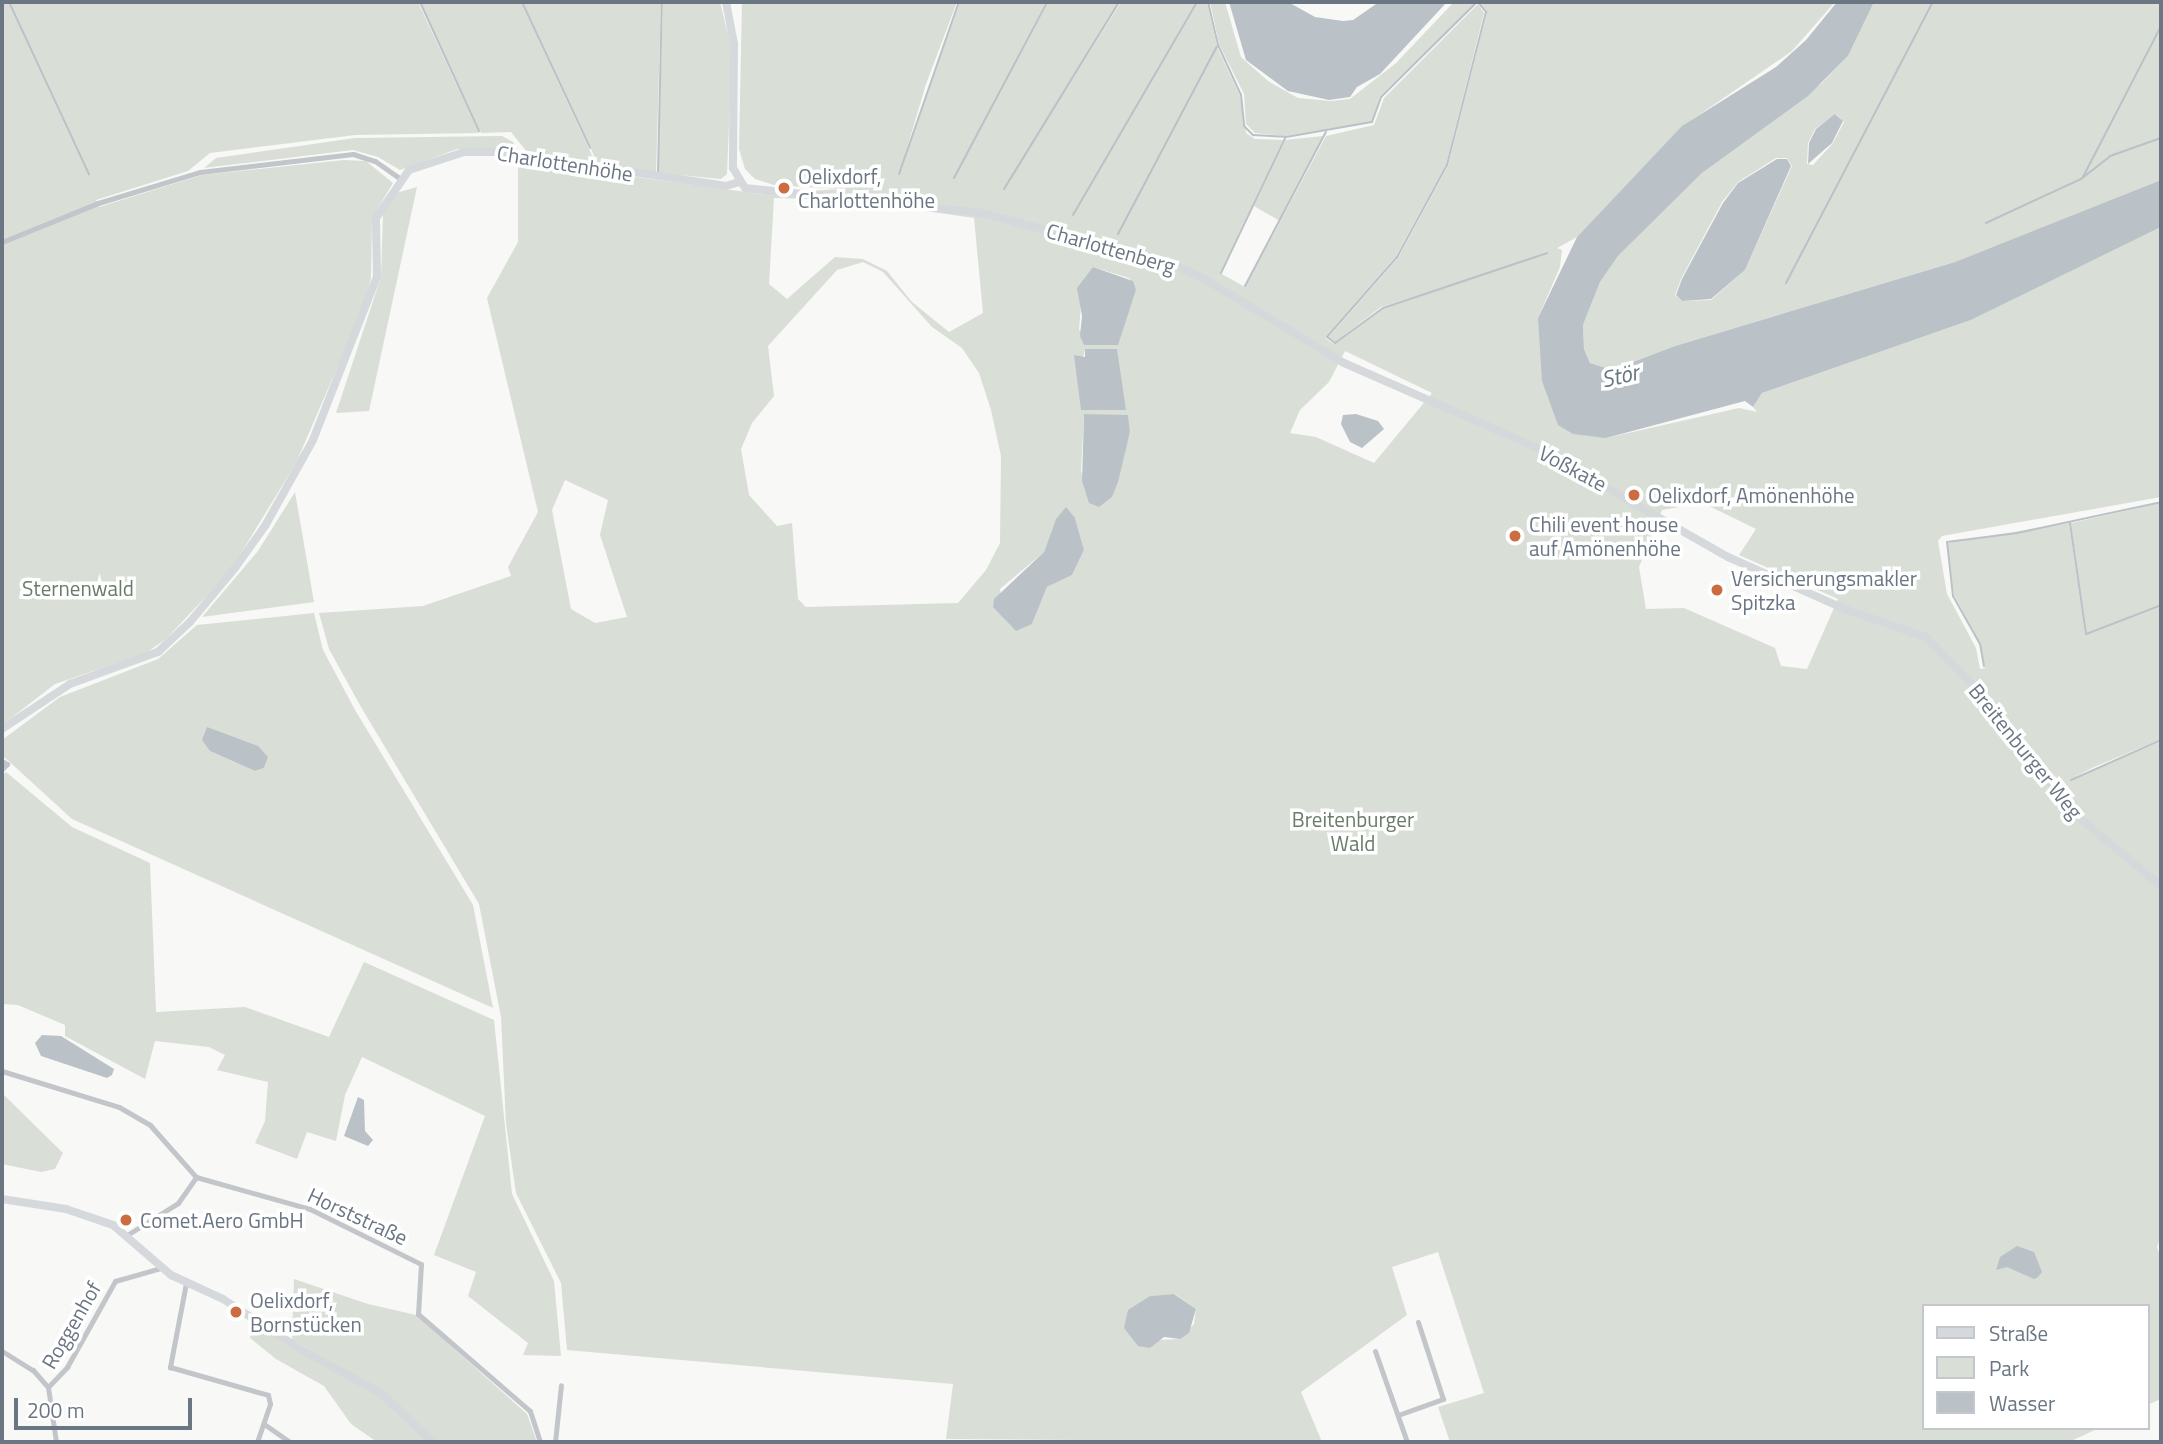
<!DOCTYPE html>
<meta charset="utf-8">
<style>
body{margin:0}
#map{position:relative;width:2163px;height:1444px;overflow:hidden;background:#f8f8f6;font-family:"Titillium Web",sans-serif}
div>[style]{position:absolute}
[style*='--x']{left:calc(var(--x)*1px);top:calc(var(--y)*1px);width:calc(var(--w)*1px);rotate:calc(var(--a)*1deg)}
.green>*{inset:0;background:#d9ded7}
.water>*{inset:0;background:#bac2c7}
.stream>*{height:2px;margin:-1px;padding:0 1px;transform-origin:1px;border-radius:1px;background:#bac2c7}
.street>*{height:5px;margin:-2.5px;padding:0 2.5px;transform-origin:2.5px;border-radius:2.5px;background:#c2c5c9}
.secondary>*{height:8px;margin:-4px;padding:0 4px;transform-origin:4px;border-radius:4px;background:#d5d9dc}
.dots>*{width:19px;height:19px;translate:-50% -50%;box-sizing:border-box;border:4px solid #fff;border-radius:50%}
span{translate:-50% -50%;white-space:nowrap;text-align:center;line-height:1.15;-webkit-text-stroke:7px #fff;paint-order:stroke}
.street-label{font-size:21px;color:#6b7683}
.poi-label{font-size:21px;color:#6b7683}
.left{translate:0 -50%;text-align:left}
.park-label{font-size:21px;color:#6b7b69}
.water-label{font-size:23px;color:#67767e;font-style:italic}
.frame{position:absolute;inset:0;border:4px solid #6b7683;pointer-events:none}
.legend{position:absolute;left:1922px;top:1304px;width:228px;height:126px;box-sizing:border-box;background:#fff;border:2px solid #c4c8cd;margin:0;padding:9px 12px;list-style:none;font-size:21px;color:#6b7683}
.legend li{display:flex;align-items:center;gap:14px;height:35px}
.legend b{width:35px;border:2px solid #c4c8cd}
.scale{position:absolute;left:14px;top:1398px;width:178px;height:32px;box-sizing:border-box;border:4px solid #6b7683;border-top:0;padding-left:9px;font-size:21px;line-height:24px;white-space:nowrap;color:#6b7683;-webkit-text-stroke:5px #fff;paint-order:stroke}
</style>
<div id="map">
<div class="green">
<div style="clip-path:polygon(2px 2px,8px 2px,88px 175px,10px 2px,418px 2px,479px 133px,355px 135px,210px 153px,188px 171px,96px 200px,99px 207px,202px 175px,344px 160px,366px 161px,393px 183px,372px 218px,371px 278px,365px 303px,296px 463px,230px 571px,166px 639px,146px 653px,55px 684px,2px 725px)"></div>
<div style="clip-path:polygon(420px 2px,521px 2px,595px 162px,527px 152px,511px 132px,481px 133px)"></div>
<div style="clip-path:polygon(523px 2px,661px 2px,656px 173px,597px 162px)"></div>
<div style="clip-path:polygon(663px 2px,720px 2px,732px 50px,727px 174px,721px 179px,658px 173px)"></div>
<div style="clip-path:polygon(evenodd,742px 2px,957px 2px,926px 84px,899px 175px,960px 2px,1046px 2px,956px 174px,1048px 2px,1118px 2px,1005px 188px,1121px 2px,1196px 2px,1074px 213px,1198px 2px,1207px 2px,1217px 46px,1119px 232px,1217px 47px,1240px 96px,1246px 133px,1255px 139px,1283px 140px,1220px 273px,1245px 287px,1326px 136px,1374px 125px,1384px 98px,1478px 4px,1484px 13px,1446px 165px,1396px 256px,1325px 338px,1334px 344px,1383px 309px,1482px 275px,1381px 307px,1335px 342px,1328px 338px,1398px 258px,1448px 166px,1487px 12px,1480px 2px,1835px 2px,1792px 51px,1683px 126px,1577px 237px,1557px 248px,1562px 250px,1560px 267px,1538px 318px,1606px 438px,1739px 408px,1757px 412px,1753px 407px,1762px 393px,1971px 320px,2161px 227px,2161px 497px,1942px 536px,1938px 541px,1947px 594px,1976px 648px,1980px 669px,1985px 668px,1980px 643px,1954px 595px,1947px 543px,2069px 523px,2085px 634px,2161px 606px,2161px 739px,2092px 768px,2069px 780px,2161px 741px,2161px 1237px,2157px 1247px,2161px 1259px,2161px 1399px,2147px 1405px,2147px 1306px,1923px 1306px,1923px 1428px,2099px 1428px,2069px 1442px,1450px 1442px,1438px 1407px,1484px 1393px,1438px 1252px,1392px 1267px,1407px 1315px,1301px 1392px,1322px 1442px,946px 1439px,953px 1384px,567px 1350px,561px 1283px,516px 1193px,506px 1124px,501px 1017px,479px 904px,361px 707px,329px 649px,319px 613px,423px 606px,511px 576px,508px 567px,538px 512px,487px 298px,518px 242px,518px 161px,761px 194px,841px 189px,774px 185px,755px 179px,745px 169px,739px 149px,742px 2px,774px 198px,850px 200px,974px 218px,983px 313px,949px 332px,912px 302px,887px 271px,863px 259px,835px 257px,787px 299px,769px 284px,774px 198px,742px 2px,863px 262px,883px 272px,932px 327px,962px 348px,979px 373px,991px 410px,1001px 456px,1000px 543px,986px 570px,958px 603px,806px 607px,798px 599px,792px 523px,777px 526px,749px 495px,741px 449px,752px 423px,774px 396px,768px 346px,837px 270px,863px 262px,742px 2px,1093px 267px,1129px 278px,1136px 290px,1119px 338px,1079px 330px,1081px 304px,1093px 267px,742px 2px,1085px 349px,1115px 355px,1126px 410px,1082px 410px,1078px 383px,1085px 349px,742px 2px,1345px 351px,1432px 393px,1374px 463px,1316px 437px,1290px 433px,1300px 410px,1329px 382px,1345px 351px,742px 2px,1084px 414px,1128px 416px,1130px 433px,1112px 497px,1088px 497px,1085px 490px,1081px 470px,1084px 414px,742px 2px,565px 480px,608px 500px,600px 535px,627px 617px,595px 623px,571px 609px,552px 510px,565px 480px,742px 2px,1703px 503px,1756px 529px,1739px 555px,1838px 599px,1807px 669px,1781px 666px,1775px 648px,1684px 608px,1646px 609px,1639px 567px,1662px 510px,1703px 503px,742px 2px,1075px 518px,1084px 550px,1072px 575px,1047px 587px,1032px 624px,1011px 626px,1003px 615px,1000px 589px,1044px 552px,1056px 519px,1075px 518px,742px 2px,1175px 1294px,1196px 1309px,1194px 1324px,1180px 1339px,1158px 1340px,1150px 1296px,1175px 1294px)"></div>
<div style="clip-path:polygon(1210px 2px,1225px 2px,1241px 57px,1268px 81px,1298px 98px,1331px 101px,1350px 99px,1396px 63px,1454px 2px,1478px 2px,1380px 96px,1372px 122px,1285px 136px,1255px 133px,1246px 124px,1244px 94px,1219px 44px)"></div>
<div style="clip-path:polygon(evenodd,1874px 2px,1933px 2px,1787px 280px,1934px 2px,2161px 2px,2161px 24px,2092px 157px,2161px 26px,2161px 180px,1955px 262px,1675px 346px,1625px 365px,1606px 368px,1590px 363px,1584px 349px,1583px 325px,1600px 282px,1618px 256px,1702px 173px,1822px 83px,1848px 56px,1874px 2px,1836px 114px,1844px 122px,1833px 143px,1813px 165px,1807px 164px,1808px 143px,1815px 129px,1836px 114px,1874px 2px,1776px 158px,1787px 158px,1792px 166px,1745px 270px,1711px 300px,1682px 301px,1675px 295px,1681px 279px,1722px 202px,1738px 182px,1776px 158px)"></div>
<div style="clip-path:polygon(502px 136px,513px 142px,518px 151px,457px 149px,400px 170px,378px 157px,353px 150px,204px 168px,216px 158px,355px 138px)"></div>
<div style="clip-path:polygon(1323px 136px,1280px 221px,1254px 206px,1285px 140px)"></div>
<div style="clip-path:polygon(417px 187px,369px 411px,336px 413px,381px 277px,383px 214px,396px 193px)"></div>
<div style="clip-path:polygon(295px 492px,314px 602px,202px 617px,258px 551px)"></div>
<div style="clip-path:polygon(2161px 503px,2161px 604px,2086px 633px,2071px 523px)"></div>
<div style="clip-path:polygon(evenodd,314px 613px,323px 650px,355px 710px,473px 905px,493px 1008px,72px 819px,2px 755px,2px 740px,60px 697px,158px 659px,197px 625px,314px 613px,210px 751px,268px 757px,264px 768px,255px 771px,210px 751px)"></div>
<div style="clip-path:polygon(6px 772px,72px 827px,150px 863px,156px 1012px,245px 1007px,329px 1037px,364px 962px,494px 1020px,512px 1194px,554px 1281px,561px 1356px,523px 1355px,528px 1343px,468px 1296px,476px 1272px,434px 1255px,485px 1116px,362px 1057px,345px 1095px,336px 1141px,307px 1132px,297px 1159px,255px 1143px,265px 1121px,268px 1082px,217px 1070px,225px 1055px,209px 1047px,155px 1041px,145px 1079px,65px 1036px,65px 1025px,18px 1005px,2px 1004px,2px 776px)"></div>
<div style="clip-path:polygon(2px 1093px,63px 1153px,55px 1169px,41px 1172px,2px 1164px)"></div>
<div style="clip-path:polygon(294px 1279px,368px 1304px,416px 1315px,527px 1414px,537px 1442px,436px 1442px,383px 1391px,292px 1340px)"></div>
<div style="clip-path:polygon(254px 1322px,380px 1395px,430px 1442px,377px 1442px,351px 1424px,324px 1386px,276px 1359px,250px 1338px)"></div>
</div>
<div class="water">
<div style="clip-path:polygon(1229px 2px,1288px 2px,1315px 17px,1343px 21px,1353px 20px,1379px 2px,1447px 2px,1380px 74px,1357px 87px,1350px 97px,1329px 100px,1288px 91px,1246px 60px)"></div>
<div style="clip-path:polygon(1837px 2px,1874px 2px,1848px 56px,1808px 96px,1702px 173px,1618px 256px,1600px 282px,1583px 325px,1584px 349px,1590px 363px,1606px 368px,1625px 365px,1675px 346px,1955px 262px,2161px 180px,2161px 227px,1971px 320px,1762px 393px,1753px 407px,1745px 401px,1606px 438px,1573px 434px,1558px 425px,1542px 381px,1538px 318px,1577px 237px,1682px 126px,1776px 67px,1806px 40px)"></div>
<div style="clip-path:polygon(1835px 114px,1843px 121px,1832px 143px,1808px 164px,1809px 143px,1816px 129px)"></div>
<div style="clip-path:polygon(1777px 159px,1787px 159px,1791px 166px,1745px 270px,1711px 299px,1682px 301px,1676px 295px,1682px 279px,1723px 203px,1738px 183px)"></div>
<div style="clip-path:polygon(1093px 267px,1133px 281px,1136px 290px,1118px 345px,1084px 345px,1080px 336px,1082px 316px,1077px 288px)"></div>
<div style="clip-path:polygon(1085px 349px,1117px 349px,1126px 410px,1081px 410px,1074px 355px,1085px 357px)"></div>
<div style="clip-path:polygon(1084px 414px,1128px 415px,1130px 432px,1118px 482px,1112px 497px,1099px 507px,1089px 503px,1082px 481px)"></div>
<div style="clip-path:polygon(1356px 414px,1378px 421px,1384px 429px,1362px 448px,1350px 442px,1341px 424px,1343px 415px)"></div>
<div style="clip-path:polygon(1066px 507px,1075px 518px,1084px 550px,1072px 575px,1047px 587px,1032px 624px,1016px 631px,993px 607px,994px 599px,1044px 552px,1056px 519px)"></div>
<div style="clip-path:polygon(207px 727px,258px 746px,268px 757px,264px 768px,255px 771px,210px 751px,202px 740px)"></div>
<div style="clip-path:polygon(42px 1035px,61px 1036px,114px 1069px,112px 1075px,107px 1078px,41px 1056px,35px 1043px)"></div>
<div style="clip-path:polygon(358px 1097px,364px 1100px,365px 1131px,373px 1140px,368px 1146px,344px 1136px)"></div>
<div style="clip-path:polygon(2017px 1246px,2034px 1252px,2042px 1272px,2038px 1277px,2034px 1279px,2007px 1267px,1996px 1270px,2000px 1257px)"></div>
<div style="clip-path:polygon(1174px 1294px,1196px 1309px,1189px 1333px,1180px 1339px,1164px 1337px,1150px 1348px,1138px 1346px,1124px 1328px,1128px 1310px,1150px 1296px)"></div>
</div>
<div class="stream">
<div style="--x:9;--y:2;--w:190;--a:65.1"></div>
<div style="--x:420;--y:2;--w:142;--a:65.4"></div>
<div style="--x:522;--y:2;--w:161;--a:65"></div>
<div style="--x:1208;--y:2;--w:44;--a:76.9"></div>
<div style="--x:1218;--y:45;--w:55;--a:65.3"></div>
<div style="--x:1241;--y:95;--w:31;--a:84"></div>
<div style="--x:1244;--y:126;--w:13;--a:45"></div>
<div style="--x:1253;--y:135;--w:33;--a:3"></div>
<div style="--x:1286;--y:137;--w:87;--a:-9.9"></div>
<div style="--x:1372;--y:122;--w:27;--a:-70"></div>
<div style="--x:1381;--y:97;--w:135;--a:-44.7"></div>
<div style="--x:1478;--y:2;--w:13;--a:51"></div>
<div style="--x:1486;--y:12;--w:158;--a:104.3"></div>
<div style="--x:1447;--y:165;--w:105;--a:118.5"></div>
<div style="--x:1397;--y:257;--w:106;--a:131.2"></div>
<div style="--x:1327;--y:337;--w:10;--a:37"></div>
<div style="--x:1335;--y:343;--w:59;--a:-36.1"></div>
<div style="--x:1383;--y:308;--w:173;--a:-18.5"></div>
<div style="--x:658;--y:172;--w:170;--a:-88.7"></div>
<div style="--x:899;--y:174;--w:182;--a:-70.8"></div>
<div style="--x:2083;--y:177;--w:170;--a:-62.7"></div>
<div style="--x:954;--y:178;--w:199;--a:-62.1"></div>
<div style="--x:1004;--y:189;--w:220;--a:-58.4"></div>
<div style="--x:1073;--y:215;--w:246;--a:-59.8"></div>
<div style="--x:1986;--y:223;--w:105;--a:-24.9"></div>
<div style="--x:2081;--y:179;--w:37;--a:-38"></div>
<div style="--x:2110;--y:156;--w:54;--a:-19.4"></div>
<div style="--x:1118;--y:234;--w:212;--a:-62.2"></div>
<div style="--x:1221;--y:273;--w:149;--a:-64.6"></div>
<div style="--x:1786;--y:283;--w:317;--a:-62.4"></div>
<div style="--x:1245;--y:286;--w:174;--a:-62.3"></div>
<div style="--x:2070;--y:523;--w:112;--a:81.8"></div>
<div style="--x:2086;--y:634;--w:80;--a:-21.1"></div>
<div style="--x:1984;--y:666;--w:22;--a:-100"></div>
<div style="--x:1980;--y:644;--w:55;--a:-119.4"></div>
<div style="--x:1953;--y:596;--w:54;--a:-96.3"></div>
<div style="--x:1947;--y:542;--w:71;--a:-7.3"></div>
<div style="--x:2017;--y:533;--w:147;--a:-12.1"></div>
<div style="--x:2071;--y:780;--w:98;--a:-24"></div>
</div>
<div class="street">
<div style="--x:2;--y:242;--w:104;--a:-22.1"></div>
<div style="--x:98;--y:203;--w:107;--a:-16.9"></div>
<div style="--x:200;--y:172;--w:154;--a:-6.7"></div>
<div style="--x:353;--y:154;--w:23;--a:18"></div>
<div style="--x:375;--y:161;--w:32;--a:35"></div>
<div style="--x:2;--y:761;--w:6;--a:31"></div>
<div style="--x:7;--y:764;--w:7;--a:135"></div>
<div style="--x:2;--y:1071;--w:122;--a:17.1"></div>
<div style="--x:119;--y:1107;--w:36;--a:30"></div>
<div style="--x:150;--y:1125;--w:69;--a:48.5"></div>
<div style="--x:196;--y:1177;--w:118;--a:15.7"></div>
<div style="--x:310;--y:1209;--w:124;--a:26.4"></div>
<div style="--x:421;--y:1264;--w:50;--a:93.4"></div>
<div style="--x:418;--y:1314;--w:148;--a:40.9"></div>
<div style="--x:530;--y:1411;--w:33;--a:72"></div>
<div style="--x:127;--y:1235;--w:60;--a:-32.1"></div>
<div style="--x:178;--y:1203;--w:32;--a:-55"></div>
<div style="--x:186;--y:1283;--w:86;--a:100.8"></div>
<div style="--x:170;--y:1367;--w:102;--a:15.9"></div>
<div style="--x:268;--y:1395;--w:9;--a:77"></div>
<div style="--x:270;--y:1404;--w:40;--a:108.9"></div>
<div style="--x:2;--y:1351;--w:36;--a:32"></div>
<div style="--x:33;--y:1370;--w:23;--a:49"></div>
<div style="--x:48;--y:1387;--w:56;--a:81.7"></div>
<div style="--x:1375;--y:1351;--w:96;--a:70.6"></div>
<div style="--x:48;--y:1387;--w:28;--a:-46"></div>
<div style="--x:67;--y:1367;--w:98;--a:-60.8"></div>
<div style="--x:115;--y:1281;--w:48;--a:-15.8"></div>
<div style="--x:1398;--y:1415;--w:48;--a:-19.6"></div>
<div style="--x:1443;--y:1399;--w:81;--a:-108"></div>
<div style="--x:264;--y:1424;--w:32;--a:35"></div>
<div style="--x:555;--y:1442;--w:57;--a:-84"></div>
</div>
<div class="secondary">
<div style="--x:726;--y:2;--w:43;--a:79.2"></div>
<div style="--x:734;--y:44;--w:124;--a:90.5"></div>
<div style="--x:733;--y:168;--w:23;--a:59"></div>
<div style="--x:745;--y:188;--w:237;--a:6"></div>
<div style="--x:981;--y:213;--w:190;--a:14.6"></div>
<div style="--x:1165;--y:261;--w:42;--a:24.1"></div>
<div style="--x:1203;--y:278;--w:165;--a:31.1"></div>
<div style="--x:1344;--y:363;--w:209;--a:23.7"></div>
<div style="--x:1535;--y:447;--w:222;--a:29.7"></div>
<div style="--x:1728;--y:557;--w:130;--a:24"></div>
<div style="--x:1847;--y:610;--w:83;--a:18.9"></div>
<div style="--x:1926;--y:637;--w:73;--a:45.6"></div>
<div style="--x:1977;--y:689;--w:160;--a:51.8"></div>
<div style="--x:2076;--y:815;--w:111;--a:39.9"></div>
<div style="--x:2;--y:729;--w:82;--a:-33.5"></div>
<div style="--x:70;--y:684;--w:94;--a:-20"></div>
<div style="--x:158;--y:652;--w:44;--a:-43.2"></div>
<div style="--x:190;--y:622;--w:70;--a:-50.2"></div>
<div style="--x:235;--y:568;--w:52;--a:-54.5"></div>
<div style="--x:265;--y:526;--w:98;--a:-60.8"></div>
<div style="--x:313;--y:440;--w:175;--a:-68.6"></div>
<div style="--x:377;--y:277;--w:59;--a:-91"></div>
<div style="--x:376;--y:218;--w:58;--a:-55.5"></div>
<div style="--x:409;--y:170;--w:58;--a:-18.1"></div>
<div style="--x:464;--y:152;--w:35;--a:0"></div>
<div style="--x:499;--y:152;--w:230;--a:8.5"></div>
<div style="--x:726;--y:186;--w:14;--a:-17"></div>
<div style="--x:2;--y:1199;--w:65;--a:8.9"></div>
<div style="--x:66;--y:1209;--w:50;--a:18.8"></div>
<div style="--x:113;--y:1225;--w:77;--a:40.8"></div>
<div style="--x:171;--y:1275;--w:57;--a:24.8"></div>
<div style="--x:223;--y:1299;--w:92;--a:33"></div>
<div style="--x:300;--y:1349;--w:92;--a:28.5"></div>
<div style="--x:381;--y:1393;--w:71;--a:43.3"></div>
</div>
<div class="dots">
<div style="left:784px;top:188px;background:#cc6c41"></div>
<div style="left:1634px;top:495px;background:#cc6c41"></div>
<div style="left:1515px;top:536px;background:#cc6c41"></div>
<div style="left:1717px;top:590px;background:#cc6c41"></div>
<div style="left:126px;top:1220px;background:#cc6c41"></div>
<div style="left:236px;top:1312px;background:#cc6c41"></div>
</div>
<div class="street-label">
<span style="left:565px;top:163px;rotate:9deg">Charlottenhöhe</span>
<span style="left:1111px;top:248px;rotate:16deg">Charlottenberg</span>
<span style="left:1573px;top:468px;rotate:28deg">Voßkate</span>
<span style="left:2026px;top:751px;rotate:51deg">Breitenburger Weg</span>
<span style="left:358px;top:1216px;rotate:25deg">Horststraße</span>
<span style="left:71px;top:1325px;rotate:-60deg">Roggenhof</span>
</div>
<div class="poi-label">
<span class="left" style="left:798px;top:188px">Oelixdorf,<br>Charlottenhöhe</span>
<span class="left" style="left:1648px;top:495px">Oelixdorf, Amönenhöhe</span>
<span class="left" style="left:1529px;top:536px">Chili event house<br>auf Amönenhöhe</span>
<span class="left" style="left:1731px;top:590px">Versicherungsmakler<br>Spitzka</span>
<span class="left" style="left:140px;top:1220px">Comet.Aero GmbH</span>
<span class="left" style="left:250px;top:1312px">Oelixdorf,<br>Bornstücken</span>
</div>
<div class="park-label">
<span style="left:78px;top:588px">Sternenwald</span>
<span style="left:1353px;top:831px">Breitenburger<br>Wald</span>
</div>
<div class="water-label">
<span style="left:1620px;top:376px;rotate:-13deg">Stör</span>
</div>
<div class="frame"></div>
<ul class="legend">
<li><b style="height:9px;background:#d5d9dc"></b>Straße</li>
<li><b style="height:19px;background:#d9ded7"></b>Park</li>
<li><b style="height:19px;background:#bac2c7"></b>Wasser</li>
</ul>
<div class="scale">200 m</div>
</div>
